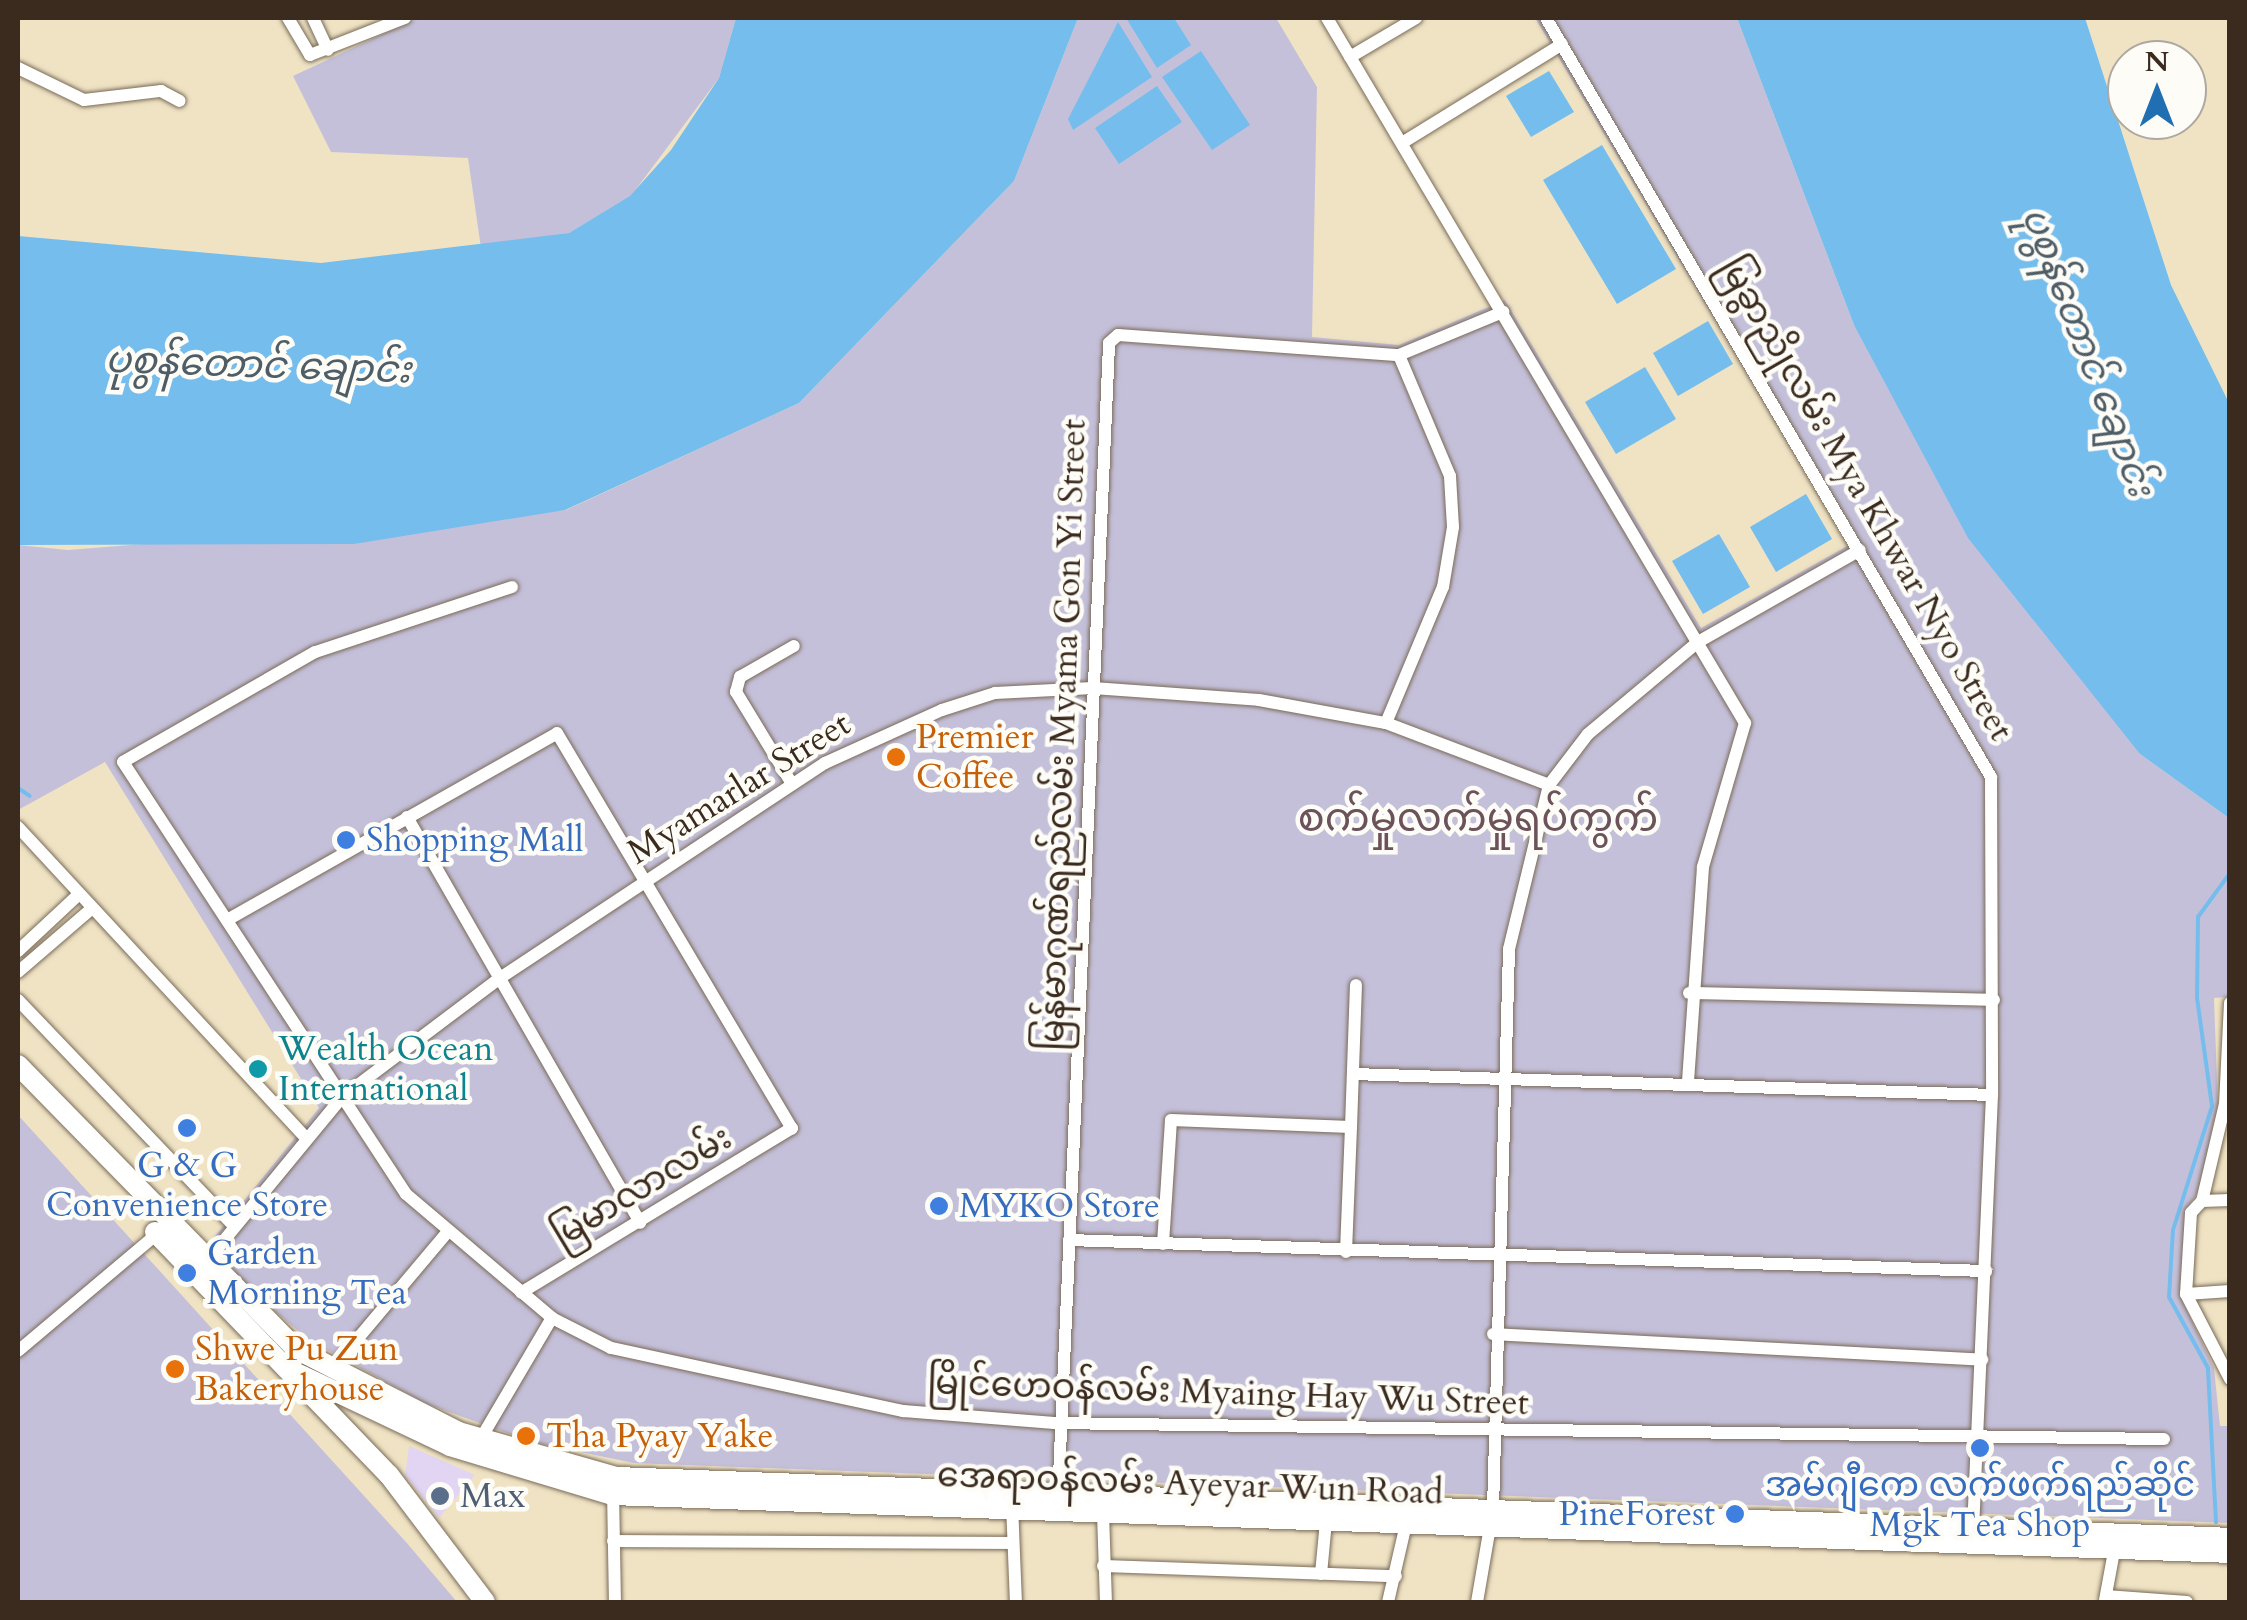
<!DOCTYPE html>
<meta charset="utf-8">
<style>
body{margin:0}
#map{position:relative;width:2247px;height:1620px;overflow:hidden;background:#efe3c4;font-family:Cardo,"Noto Sans Myanmar",serif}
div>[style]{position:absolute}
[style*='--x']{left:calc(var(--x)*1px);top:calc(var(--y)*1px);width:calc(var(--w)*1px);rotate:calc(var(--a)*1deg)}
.built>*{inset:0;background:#e2d4f3}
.industrial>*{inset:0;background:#c5c0da}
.water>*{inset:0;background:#75bded}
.stream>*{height:4px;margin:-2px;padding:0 2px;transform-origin:2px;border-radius:2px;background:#75bded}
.roads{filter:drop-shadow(0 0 2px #7a6b58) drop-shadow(0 0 2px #7a6b58)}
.minor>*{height:12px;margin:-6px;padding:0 6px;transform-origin:6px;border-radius:6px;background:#fff}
.primary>*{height:20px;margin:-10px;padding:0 10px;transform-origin:10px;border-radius:10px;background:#fff}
.dots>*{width:28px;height:28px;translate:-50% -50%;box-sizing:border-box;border:5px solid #fdfcf7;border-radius:50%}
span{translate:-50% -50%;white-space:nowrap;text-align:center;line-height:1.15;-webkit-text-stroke:9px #fdfcf7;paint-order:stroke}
.street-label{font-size:35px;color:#3b2a1e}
.food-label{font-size:35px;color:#c56008}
.left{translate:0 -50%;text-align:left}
.shop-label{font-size:35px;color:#366cbe}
.right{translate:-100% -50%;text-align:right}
.culture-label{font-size:35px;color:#0d838f}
.service-label{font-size:35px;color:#4e5e75}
.water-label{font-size:38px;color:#4f5d66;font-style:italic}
.quarter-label{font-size:40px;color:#6c525b}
.frame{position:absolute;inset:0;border:20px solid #3b2a1e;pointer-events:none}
.north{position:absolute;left:2107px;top:40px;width:100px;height:100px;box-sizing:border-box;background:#fdfcf7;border:2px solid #afa8a0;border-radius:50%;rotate:0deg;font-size:28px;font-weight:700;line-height:40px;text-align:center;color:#3b2a1e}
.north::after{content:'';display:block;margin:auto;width:35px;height:45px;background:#1f6fb2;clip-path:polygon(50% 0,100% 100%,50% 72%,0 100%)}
</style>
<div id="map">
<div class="built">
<div style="clip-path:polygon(409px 1446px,475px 1475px,439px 1518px,405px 1475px)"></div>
</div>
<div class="industrial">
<div style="clip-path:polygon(417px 18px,736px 18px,719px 78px,631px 196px,569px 233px,481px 248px,468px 158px,331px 152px,293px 76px)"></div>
<div style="clip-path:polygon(1078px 18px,1276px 18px,1317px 87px,1312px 337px,1399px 345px,1505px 300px,1701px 628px,1849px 545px,1535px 18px,1737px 18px,1854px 325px,2140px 754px,2229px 818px,2229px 997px,2214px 998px,2218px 1109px,2200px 1189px,2186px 1210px,2180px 1295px,2214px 1368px,2220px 1426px,2229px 1426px,2229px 1523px,634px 1463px,532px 1442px,427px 1404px,309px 1340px,203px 1251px,319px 1108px,105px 762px,18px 810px,18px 545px,68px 550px,566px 510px,799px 403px,1014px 181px)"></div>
<div style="clip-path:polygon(18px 1115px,406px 1542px,457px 1602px,18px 1602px)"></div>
</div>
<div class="water">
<div style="clip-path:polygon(736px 18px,1078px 18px,1014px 181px,799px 403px,565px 510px,354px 544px,18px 545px,18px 236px,321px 263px,569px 233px,630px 196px,671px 150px,719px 78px)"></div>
<div style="clip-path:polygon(1126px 18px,1174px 18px,1191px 45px,1157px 68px)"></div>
<div style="clip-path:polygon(1737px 18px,2085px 18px,2171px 285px,2229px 403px,2229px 818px,2140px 754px,1968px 538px,1854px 325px)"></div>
<div style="clip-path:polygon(1118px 22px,1152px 77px,1073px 130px,1068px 119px)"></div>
<div style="clip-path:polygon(1201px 51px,1250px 125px,1212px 150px,1162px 77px)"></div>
<div style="clip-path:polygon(1549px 71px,1574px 112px,1531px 137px,1506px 96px)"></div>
<div style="clip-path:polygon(1157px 86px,1182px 122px,1119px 164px,1095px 128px)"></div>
<div style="clip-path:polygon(1602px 145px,1676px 269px,1617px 304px,1543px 180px)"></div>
<div style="clip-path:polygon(1708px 321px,1733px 364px,1678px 396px,1653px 353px)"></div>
<div style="clip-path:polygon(1645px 367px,1676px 419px,1616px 454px,1585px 402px)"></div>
<div style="clip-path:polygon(1806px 494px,1832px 539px,1776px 572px,1750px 527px)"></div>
<div style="clip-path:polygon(1719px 534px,1750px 587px,1703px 614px,1672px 561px)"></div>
</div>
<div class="stream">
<div style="--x:18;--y:788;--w:14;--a:34"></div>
<div style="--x:2216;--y:1522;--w:154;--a:-93"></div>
<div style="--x:2208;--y:1368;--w:81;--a:-118.8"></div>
<div style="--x:2169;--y:1297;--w:67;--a:-86.6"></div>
<div style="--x:2173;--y:1230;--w:130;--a:-72.5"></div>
<div style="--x:2212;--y:1106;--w:109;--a:-97.9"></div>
<div style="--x:2197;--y:998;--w:81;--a:-89.3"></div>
<div style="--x:2198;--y:917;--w:54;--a:-54"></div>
</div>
<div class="roads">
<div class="minor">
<div style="--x:288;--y:18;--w:43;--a:59.3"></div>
<div style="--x:310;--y:55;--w:102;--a:-21.3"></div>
<div style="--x:313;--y:18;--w:35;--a:65"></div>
<div style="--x:1327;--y:18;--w:820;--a:59.34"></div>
<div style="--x:1745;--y:723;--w:150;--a:106.3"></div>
<div style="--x:1703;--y:867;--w:217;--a:94"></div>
<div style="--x:1546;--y:18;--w:880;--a:59.62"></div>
<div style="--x:1991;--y:777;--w:318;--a:89.8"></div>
<div style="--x:1992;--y:1095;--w:435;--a:92.5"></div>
<div style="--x:1350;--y:57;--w:77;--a:-30.6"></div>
<div style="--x:18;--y:68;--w:73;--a:25.9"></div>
<div style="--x:84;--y:100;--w:78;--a:-6.7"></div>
<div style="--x:161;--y:91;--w:21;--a:28"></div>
<div style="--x:1402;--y:143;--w:188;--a:-31.7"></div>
<div style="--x:512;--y:587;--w:207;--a:161.7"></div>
<div style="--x:315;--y:652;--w:221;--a:150.2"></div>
<div style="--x:123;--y:762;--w:516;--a:56.77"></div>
<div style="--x:406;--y:1194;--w:192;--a:40.3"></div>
<div style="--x:552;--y:1318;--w:66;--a:27"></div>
<div style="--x:611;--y:1348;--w:299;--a:12.2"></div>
<div style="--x:903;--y:1411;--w:152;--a:4.5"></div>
<div style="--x:1055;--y:1423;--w:1109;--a:0.83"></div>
<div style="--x:1386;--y:723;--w:147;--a:-67.3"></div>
<div style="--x:1443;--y:587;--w:61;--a:-80.5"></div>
<div style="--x:1453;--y:527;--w:51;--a:-93.4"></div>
<div style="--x:1450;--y:476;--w:131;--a:-112.9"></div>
<div style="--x:792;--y:784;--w:108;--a:-121.3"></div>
<div style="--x:736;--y:692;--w:16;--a:-75"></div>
<div style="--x:740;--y:677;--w:62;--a:-29.9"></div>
<div style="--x:407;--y:817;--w:468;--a:60.1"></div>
<div style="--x:18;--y:827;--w:422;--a:47.2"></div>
<div style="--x:227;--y:920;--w:379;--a:-29.5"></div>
<div style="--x:557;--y:733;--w:460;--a:59.3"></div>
<div style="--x:792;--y:1128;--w:317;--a:148.7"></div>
<div style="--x:18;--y:951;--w:81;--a:-43"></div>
<div style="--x:18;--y:972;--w:95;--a:-40.7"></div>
<div style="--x:1689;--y:993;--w:305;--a:1.3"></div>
<div style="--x:18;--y:1000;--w:311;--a:46.3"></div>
<div style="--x:2230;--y:1003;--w:101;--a:92.8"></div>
<div style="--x:2225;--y:1104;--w:100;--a:103.3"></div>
<div style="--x:2202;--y:1201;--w:16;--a:133"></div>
<div style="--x:2191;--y:1213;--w:81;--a:93.5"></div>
<div style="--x:2186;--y:1294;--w:96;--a:62.6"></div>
<div style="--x:1353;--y:1074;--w:639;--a:1.88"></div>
<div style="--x:1351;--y:1127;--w:142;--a:-88"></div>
<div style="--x:2202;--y:1201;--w:28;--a:-2"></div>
<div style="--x:1069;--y:1240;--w:918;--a:1.94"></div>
<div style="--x:1163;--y:1244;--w:124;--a:-86.3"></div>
<div style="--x:1171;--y:1120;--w:180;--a:2.2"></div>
<div style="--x:1351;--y:1127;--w:125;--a:92.3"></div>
<div style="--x:207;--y:1261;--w:212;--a:-50.5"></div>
<div style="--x:342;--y:1097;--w:198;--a:-37"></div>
<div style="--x:500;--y:978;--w:390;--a:-33.5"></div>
<div style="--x:825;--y:763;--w:128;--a:-24.4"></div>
<div style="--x:942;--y:710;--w:56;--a:-17.8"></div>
<div style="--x:995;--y:693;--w:98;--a:-2.9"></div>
<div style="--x:1093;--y:688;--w:166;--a:4.1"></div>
<div style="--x:1259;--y:700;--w:129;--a:10.3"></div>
<div style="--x:1386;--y:723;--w:174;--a:20.8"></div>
<div style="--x:2186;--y:1294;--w:44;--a:-3.9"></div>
<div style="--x:1493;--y:1334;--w:490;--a:3"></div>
<div style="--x:18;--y:1351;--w:182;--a:-40.1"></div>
<div style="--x:333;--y:1368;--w:175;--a:-49.9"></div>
<div style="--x:480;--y:1440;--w:142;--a:-59.5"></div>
<div style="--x:613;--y:1490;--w:112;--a:89"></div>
<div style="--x:1058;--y:1499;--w:1157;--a:-87.47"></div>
<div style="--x:1109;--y:343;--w:12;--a:-42"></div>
<div style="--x:1118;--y:335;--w:282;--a:4.1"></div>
<div style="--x:1399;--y:355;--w:113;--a:-22.5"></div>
<div style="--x:1012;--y:1504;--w:98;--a:87.7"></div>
<div style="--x:1103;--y:1513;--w:89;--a:88.1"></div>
<div style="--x:613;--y:1541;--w:398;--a:0.3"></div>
<div style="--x:1103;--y:1566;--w:293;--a:2"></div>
<div style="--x:1321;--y:1574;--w:53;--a:-84.6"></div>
<div style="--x:2106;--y:1596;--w:81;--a:4.2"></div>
<div style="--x:2105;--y:1600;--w:55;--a:-79.5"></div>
<div style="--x:1388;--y:1602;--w:80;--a:-77"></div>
<div style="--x:1477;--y:1602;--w:94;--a:-80.2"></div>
<div style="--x:1493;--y:1509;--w:560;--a:-88.36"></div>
<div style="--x:1509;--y:949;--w:169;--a:-76.3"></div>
<div style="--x:1549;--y:785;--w:64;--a:-52.6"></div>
<div style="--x:1588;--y:734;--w:143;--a:-39.9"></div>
<div style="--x:1698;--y:642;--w:186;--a:-29.6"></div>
</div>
<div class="primary">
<div style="--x:18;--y:1065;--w:397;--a:45.6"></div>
<div style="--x:296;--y:1349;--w:183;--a:27"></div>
<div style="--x:459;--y:1432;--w:163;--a:16"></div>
<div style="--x:616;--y:1477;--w:1615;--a:2.16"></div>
<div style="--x:155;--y:1232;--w:337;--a:46.1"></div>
<div style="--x:389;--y:1475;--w:159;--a:52.9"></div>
<div style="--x:288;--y:1369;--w:179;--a:25.4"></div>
<div style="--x:450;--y:1446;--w:169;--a:16.8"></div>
<div style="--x:612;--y:1495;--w:1619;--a:2.05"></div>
</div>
</div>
<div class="dots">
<div style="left:896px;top:757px;background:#e8710a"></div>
<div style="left:346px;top:840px;background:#3f7fe0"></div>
<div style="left:258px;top:1069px;background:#0f9aa8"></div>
<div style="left:187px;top:1128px;background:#3f7fe0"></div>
<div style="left:939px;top:1206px;background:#3f7fe0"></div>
<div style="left:187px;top:1273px;background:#3f7fe0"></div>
<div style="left:175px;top:1369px;background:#e8710a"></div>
<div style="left:526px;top:1436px;background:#e8710a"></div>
<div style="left:1980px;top:1448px;background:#3f7fe0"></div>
<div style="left:440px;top:1496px;background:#5c6f8a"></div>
<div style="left:1735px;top:1514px;background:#3f7fe0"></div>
</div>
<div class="street-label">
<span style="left:1866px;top:499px;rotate:60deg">မြခွာညိုလမ်း Mya Khwar Nyo Street</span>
<span style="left:1063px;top:735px;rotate:-88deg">မြန်မာဂုဏ်ရည်လမ်း Myama Gon Yi Street</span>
<span style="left:739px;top:788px;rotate:-32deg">Myamarlar Street</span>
<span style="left:642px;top:1187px;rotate:-31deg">မြမာလာလမ်း</span>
<span style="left:1228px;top:1393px;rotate:2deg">မြိုင်ဟေဝန်လမ်း Myaing Hay Wu Street</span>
<span style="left:1190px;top:1484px;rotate:2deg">အေရာဝန်လမ်း Ayeyar Wun Road</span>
</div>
<div class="food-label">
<span class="left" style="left:916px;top:757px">Premier<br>Coffee</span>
<span class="left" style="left:195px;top:1369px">Shwe Pu Zun<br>Bakeryhouse</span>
<span class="left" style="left:546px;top:1436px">Tha Pyay Yake</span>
</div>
<div class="shop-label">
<span class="left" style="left:366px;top:840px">Shopping Mall</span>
<span style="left:187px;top:1185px">G &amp; G<br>Convenience Store</span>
<span class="left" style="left:959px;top:1206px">MYKO Store</span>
<span class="left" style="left:207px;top:1273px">Garden<br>Morning Tea</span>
<span style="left:1980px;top:1505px">အမ်ဂျီကေ လက်ဖက်ရည်ဆိုင်<br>Mgk Tea Shop</span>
<span class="right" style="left:1715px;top:1514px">PineForest</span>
</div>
<div class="culture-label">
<span class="left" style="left:278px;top:1069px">Wealth Ocean<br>International</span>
</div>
<div class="service-label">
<span class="left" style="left:460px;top:1496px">Max</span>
</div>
<div class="water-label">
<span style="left:2087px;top:352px;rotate:69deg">ပုစွန်တောင် ချောင်း</span>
<span style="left:258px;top:366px;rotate:2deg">ပုစွန်တောင် ချောင်း</span>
</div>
<div class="quarter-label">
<span style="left:1478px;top:819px">စက်မှုလက်မှုရပ်ကွက်</span>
</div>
<div class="frame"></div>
<div class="north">N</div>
</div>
